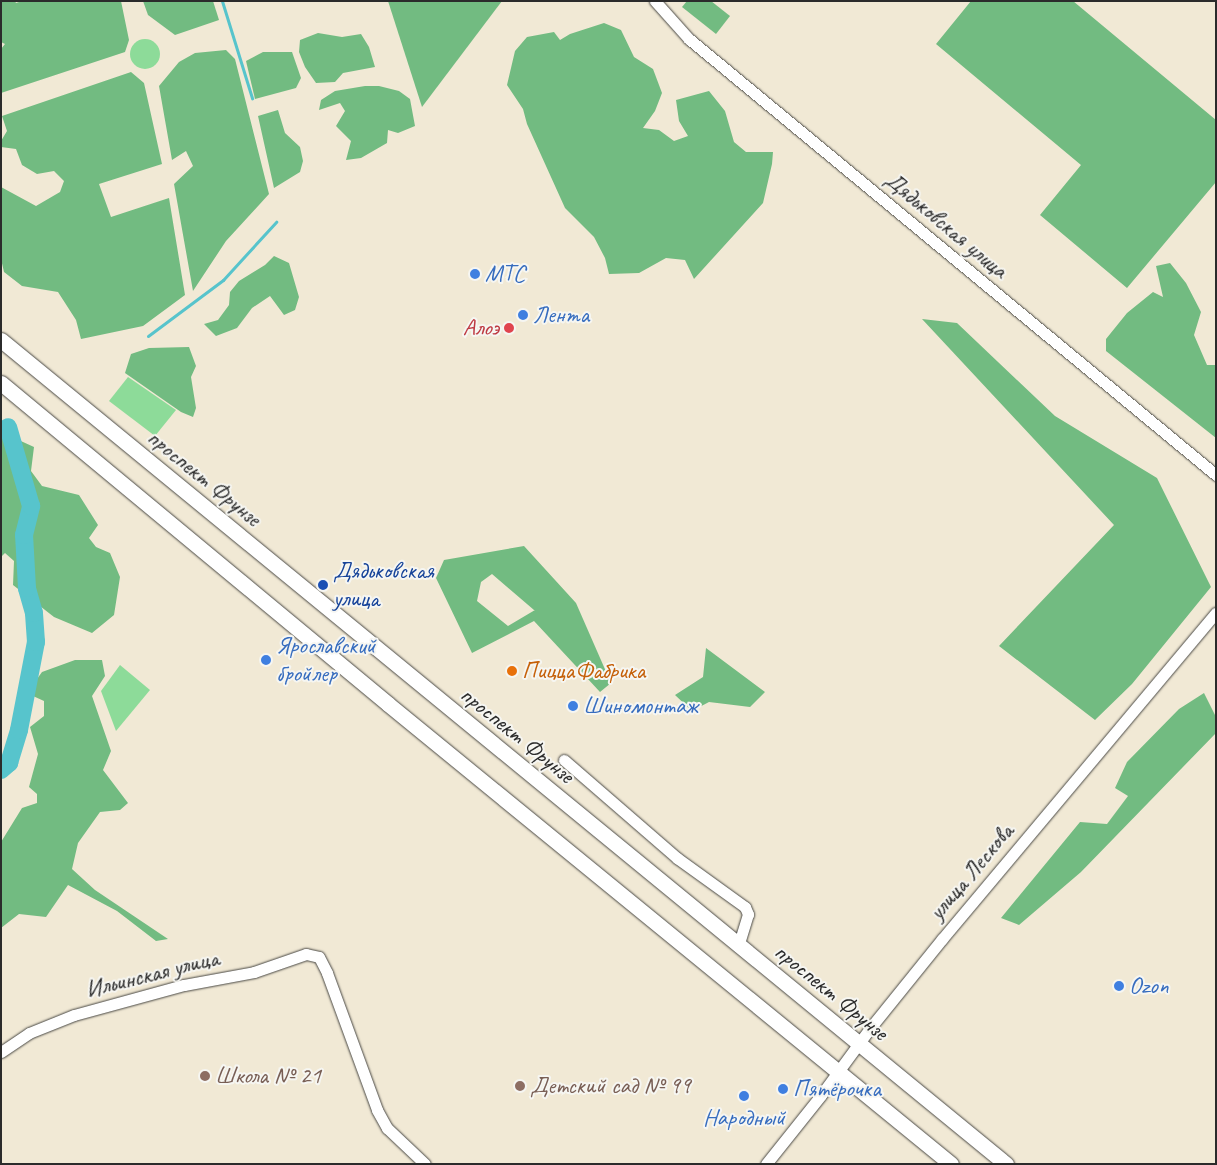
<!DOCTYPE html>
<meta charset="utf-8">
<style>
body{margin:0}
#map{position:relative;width:1217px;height:1165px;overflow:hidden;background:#f1e9d5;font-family:Caveat,sans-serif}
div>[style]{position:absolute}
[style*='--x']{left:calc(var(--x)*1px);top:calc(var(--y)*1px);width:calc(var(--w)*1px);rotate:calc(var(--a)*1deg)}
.green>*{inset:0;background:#8ddb99}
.round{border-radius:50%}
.forest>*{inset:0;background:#72bb81}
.stream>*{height:3px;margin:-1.5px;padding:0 1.5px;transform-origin:1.5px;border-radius:1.5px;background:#57c4cc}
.river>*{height:18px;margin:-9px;padding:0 9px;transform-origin:9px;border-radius:9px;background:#57c4cc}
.roads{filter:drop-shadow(0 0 1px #494844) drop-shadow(0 0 1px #494844)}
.street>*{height:11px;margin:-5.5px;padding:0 5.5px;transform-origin:5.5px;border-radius:5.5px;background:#fff}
.secondary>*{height:15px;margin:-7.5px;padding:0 7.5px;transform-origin:7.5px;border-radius:7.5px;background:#fff}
.dots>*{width:14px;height:14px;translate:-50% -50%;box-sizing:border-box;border:2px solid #f6f6f2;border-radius:50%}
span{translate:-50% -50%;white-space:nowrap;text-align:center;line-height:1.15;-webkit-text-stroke:4px #f6f6f2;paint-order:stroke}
.street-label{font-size:24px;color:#2b2b2b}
.shop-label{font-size:24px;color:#366cbe}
.left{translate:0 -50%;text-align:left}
.health-label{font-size:24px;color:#be3a42}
.right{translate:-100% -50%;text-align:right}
.transit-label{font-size:24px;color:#164399}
.food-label{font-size:24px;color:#c56008}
.education-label{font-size:24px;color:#785e54}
.frame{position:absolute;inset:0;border:2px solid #2b2b2b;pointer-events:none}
</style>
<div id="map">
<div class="green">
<div class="round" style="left:130px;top:39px;width:30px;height:30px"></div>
<div style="clip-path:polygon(128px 377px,176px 410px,155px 436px,109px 401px)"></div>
<div style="clip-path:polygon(120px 665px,150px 690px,116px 731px,101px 691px)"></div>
</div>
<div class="forest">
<div style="clip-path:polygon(1px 1px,15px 1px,16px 3px,22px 1px,121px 1px,129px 40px,125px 52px,1px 93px,1px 49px,5px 44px,1px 42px)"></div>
<div style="clip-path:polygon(143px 1px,213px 1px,219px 20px,175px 35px,148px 15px)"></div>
<div style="clip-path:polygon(388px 1px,502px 1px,422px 107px)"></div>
<div style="clip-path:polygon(687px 1px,711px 1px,730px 16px,716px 34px,682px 7px)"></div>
<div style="clip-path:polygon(971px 1px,1073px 1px,1216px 120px,1216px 182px,1127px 288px,1040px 215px,1081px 165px,936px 44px)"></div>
<div style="clip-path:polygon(604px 23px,621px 30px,634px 57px,653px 69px,662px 93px,655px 111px,643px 128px,659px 130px,674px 141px,688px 136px,679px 121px,676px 100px,709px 91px,725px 111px,734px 142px,746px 152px,773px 152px,772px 164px,763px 203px,694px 279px,685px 260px,666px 258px,639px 273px,609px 274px,605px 258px,594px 237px,565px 208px,527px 124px,523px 109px,507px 85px,515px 51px,527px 37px,554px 32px,560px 40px,570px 34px)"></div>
<div style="clip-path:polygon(318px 33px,342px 37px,361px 34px,369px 47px,375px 67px,343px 73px,335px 82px,316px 83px,305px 67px,299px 52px,300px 40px)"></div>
<div style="clip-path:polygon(226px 50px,235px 59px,269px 194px,226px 241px,193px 291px,174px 184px,193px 166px,186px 151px,172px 160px,159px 86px,179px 62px,195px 53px)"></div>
<div style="clip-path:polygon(263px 52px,292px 52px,301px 78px,296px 88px,255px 99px,246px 61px)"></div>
<div style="clip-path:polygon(131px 72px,144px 83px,162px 164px,99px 184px,111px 217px,169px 198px,185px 295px,143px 326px,81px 339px,76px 320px,58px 292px,22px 286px,4px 272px,1px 259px,1px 187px,36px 206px,60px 192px,64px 181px,54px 171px,37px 174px,22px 165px,16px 149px,1px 147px,1px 141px,7px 131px,2px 116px)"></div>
<div style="clip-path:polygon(365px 86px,379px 86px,399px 91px,410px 99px,415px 126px,398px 133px,388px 130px,387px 143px,361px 158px,346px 160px,351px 141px,336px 126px,345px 111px,340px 103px,319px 110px,321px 100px,335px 91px)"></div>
<div style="clip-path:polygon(278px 110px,285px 133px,300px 147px,303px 161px,300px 172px,274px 188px,258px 116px)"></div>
<div style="clip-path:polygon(274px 256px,289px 263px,299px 297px,295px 310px,284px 315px,270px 296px,252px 308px,237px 328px,216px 336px,204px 324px,218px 320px,229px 305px,230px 292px,239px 281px,265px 265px)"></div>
<div style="clip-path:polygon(1170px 263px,1186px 283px,1201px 312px,1194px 335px,1207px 365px,1216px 365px,1216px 438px,1106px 351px,1106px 339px,1127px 313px,1153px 292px,1163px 297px,1156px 266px)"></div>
<div style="clip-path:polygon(922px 319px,957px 323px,1055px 416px,1157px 478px,1211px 587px,1132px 684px,1095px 720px,999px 646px,1114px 525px)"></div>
<div style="clip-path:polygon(189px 347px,196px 366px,191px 377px,196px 408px,193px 417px,181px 412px,125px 373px,131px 354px,149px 348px)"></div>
<div style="clip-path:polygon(1px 432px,34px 447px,31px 471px,42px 486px,79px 495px,98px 525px,89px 538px,96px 547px,110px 553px,120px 577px,114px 615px,92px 633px,54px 617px,13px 585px,14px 561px,5px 553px,1px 557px)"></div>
<div style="clip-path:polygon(evenodd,524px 546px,576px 603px,611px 683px,600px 692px,534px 621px,472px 653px,436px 578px,444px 560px,524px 546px,492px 574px,534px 610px,535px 610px,508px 626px,477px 601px,481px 582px,492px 574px)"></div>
<div style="clip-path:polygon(706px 648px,765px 692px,750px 707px,709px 702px,692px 711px,675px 695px,703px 677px)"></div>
<div style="clip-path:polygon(75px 660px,102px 660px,105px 676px,92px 696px,111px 751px,103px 770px,128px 803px,120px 810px,100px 812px,78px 843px,72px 869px,95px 890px,168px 939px,156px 941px,117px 911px,68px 885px,46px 917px,19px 914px,1px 928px,1px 842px,22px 808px,37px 803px,37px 794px,29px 787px,38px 754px,30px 727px,44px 716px,44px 701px,33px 696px,32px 686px,42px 672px)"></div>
<div style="clip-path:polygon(1204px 693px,1216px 717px,1216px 733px,1081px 872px,1019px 925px,1001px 918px,1080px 822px,1107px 824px,1128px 796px,1115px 788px,1127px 762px,1179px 709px)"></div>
</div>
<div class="stream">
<div style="--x:222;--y:1;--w:102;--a:72.8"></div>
<div style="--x:148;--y:336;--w:94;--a:-36.7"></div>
<div style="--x:223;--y:280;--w:79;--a:-47.6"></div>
</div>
<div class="river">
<div style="--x:1;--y:770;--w:11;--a:-41"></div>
<div style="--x:9;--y:763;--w:34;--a:-73"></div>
<div style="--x:19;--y:730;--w:90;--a:-79.1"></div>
<div style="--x:36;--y:642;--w:29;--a:-94"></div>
<div style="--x:34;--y:613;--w:26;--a:-106"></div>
<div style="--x:27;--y:588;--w:53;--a:-93.2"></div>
<div style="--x:24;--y:535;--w:30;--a:-76"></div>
<div style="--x:31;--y:506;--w:82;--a:-106.2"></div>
</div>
<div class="roads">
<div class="street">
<div style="--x:655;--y:1;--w:51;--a:48.2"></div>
<div style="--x:689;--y:39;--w:684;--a:39.6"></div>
<div style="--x:564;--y:760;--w:150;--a:40.9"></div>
<div style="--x:677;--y:858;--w:84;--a:35.8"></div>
<div style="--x:745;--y:907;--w:8;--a:67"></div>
<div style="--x:748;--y:914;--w:34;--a:107"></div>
<div style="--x:1;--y:1052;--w:34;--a:-34"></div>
<div style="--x:29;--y:1033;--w:48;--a:-21.8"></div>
<div style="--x:74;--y:1015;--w:114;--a:-15.3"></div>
<div style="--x:184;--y:985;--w:71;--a:-10.5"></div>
<div style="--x:254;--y:972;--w:55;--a:-19.1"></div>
<div style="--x:306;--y:954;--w:13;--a:13"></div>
<div style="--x:319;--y:957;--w:18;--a:63"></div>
<div style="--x:327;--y:973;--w:146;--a:69.9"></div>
<div style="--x:377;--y:1110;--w:21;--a:61"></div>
<div style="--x:387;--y:1128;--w:52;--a:43.5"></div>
<div style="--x:766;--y:1164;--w:88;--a:-51.4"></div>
<div style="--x:821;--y:1095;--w:84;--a:-53.7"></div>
<div style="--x:871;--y:1027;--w:113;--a:-51.1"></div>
<div style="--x:942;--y:939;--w:426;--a:-50"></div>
</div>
<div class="secondary">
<div style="--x:1;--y:340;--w:1300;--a:39.35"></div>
<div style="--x:1;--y:383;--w:503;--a:39.67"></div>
<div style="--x:388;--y:704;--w:727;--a:39.25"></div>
</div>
</div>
<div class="dots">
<div style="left:475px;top:274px;background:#3f7fe0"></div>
<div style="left:523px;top:315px;background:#3f7fe0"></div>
<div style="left:509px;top:328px;background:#e0444e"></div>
<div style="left:323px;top:585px;background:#1a4fb4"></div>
<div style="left:266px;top:660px;background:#3f7fe0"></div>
<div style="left:512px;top:671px;background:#e8710a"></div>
<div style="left:573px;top:706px;background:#3f7fe0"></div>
<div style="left:1119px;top:986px;background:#3f7fe0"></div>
<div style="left:205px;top:1076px;background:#8d6e63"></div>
<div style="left:520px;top:1086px;background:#8d6e63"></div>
<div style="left:783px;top:1089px;background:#3f7fe0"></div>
<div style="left:744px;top:1096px;background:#3f7fe0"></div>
</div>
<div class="street-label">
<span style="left:946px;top:225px;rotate:40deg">Дядьковская улица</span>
<span style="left:204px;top:478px;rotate:39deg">проспект Фрунзе</span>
<span style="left:517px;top:735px;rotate:39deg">проспект Фрунзе</span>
<span style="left:971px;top:872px;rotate:-50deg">улица Лескова</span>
<span style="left:152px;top:974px;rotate:-14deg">Ильинская улица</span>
<span style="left:831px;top:992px;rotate:39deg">проспект Фрунзе</span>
</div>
<div class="shop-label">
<span class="left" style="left:485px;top:274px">МТС</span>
<span class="left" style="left:533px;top:315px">Лента</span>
<span class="left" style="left:276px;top:660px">Ярославский<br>бройлер</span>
<span class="left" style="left:583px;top:706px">Шиномонтаж</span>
<span class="left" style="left:1129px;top:986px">Ozon</span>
<span class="left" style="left:793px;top:1089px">Пятёрочка</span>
<span style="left:744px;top:1118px">Народный</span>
</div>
<div class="health-label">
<span class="right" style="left:499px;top:328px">Алоэ</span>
</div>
<div class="transit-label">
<span class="left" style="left:333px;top:585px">Дядьковская<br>улица</span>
</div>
<div class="food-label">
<span class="left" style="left:522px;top:671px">ПиццаФабрика</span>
</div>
<div class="education-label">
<span class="left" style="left:215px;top:1076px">Школа № 21</span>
<span class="left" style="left:530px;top:1086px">Детский сад № 99</span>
</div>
<div class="frame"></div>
</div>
